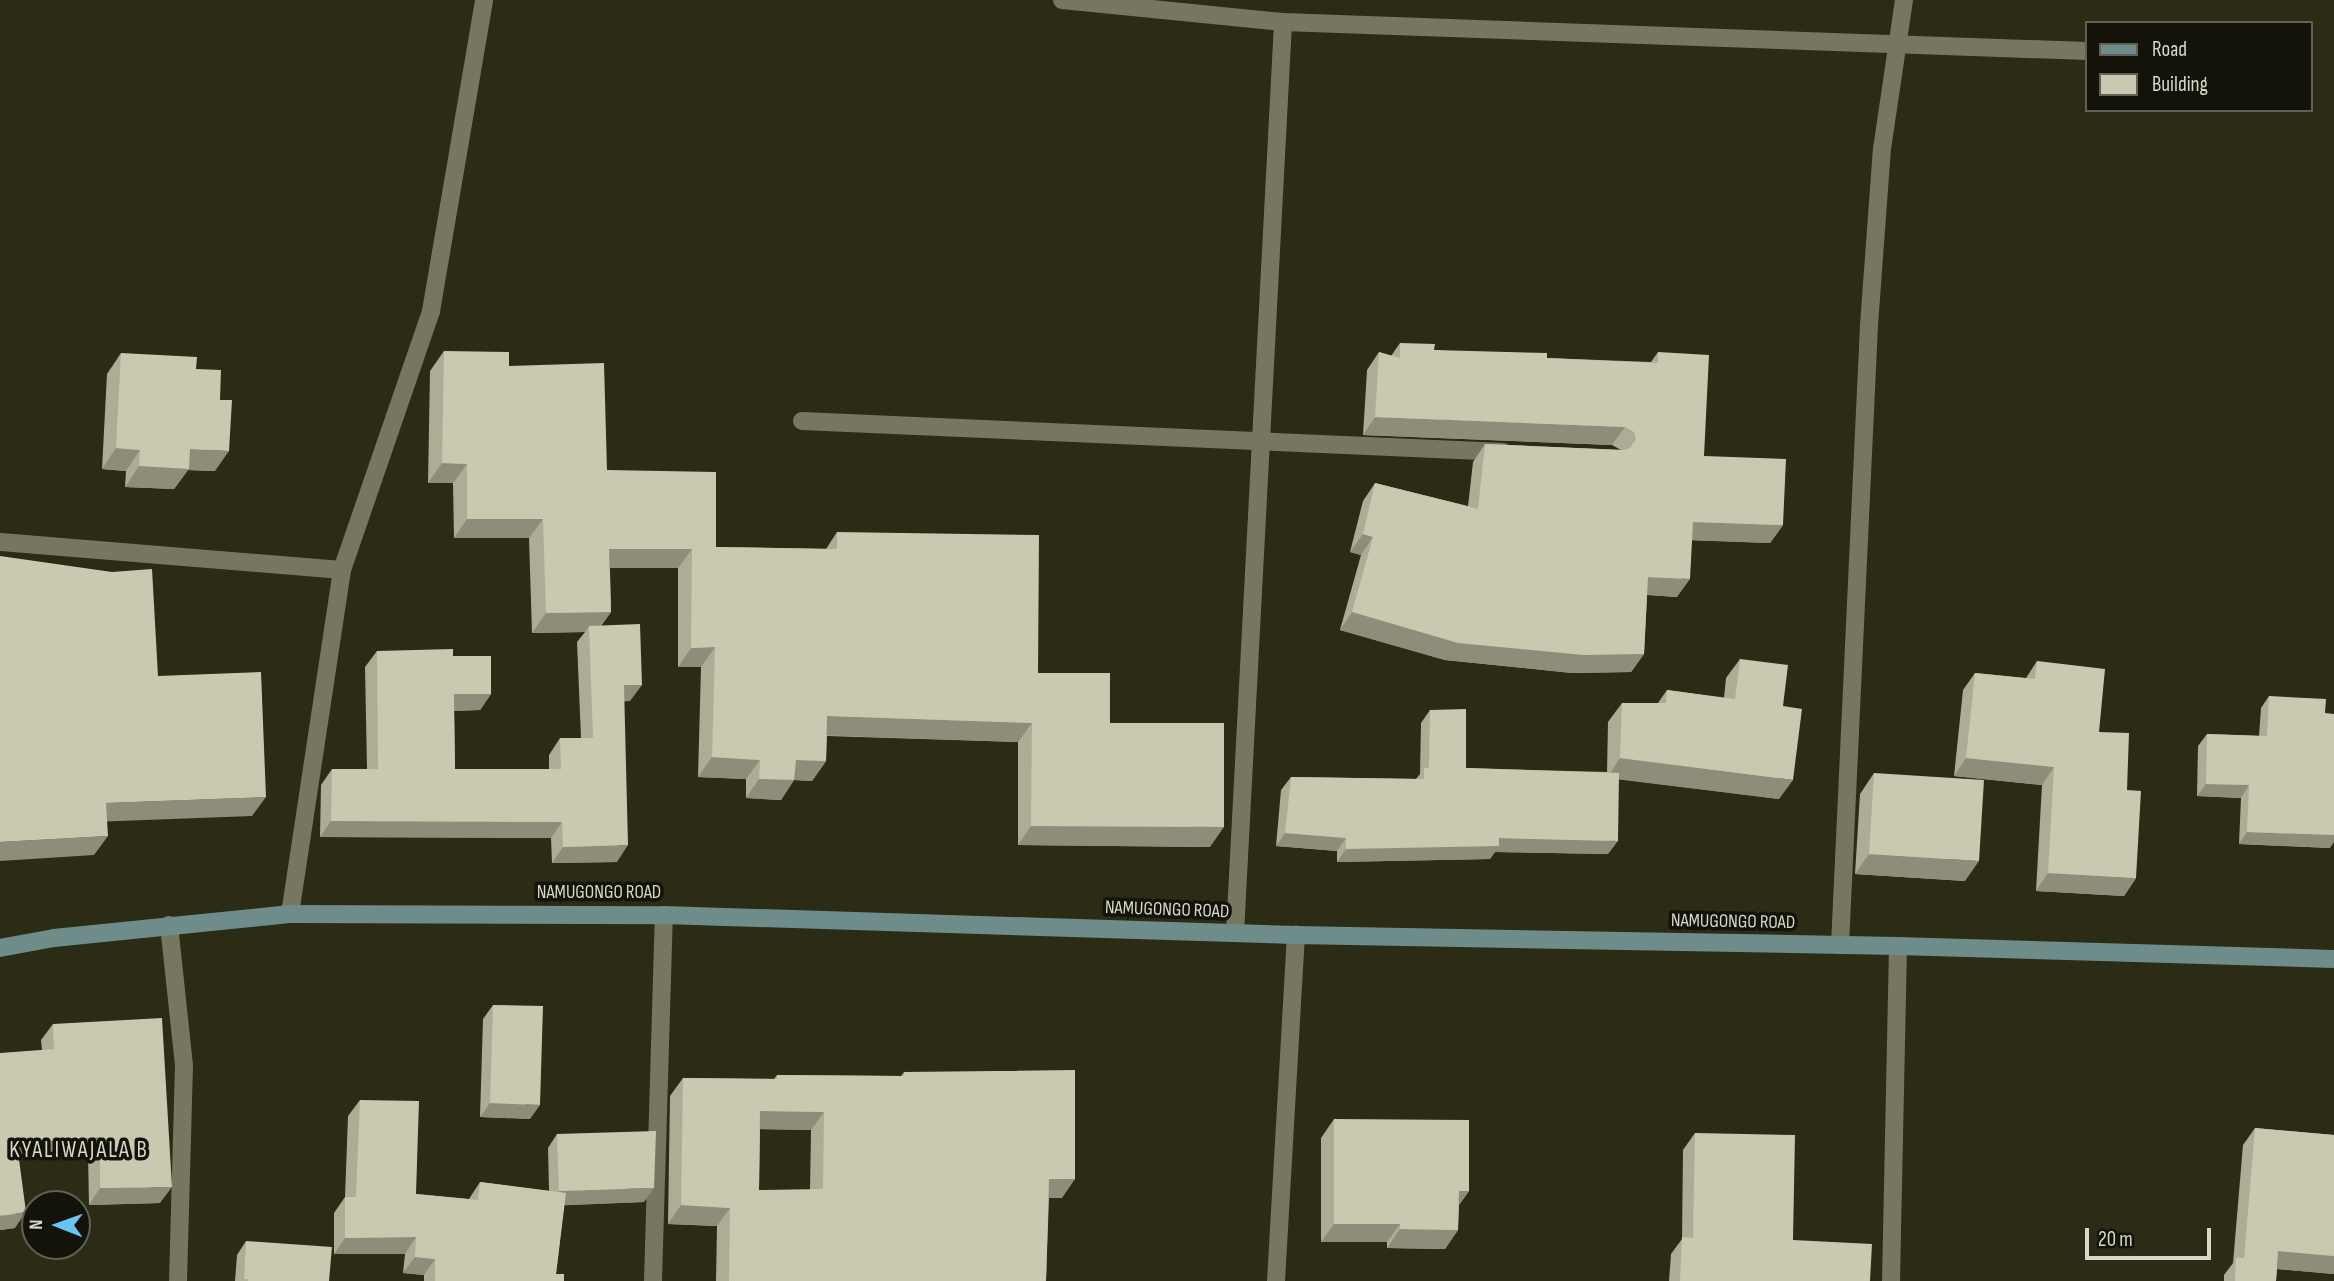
<!DOCTYPE html>
<style>
body{margin:0}
#map{position:relative;width:2334px;height:1281px;overflow:hidden;background:#2b2b16;font-family:"Sofia Sans Condensed",sans-serif}
div>[style]{position:absolute}
[style*='--x']{left:calc(var(--x)*1px);top:calc(var(--y)*1px);width:calc(var(--w)*1px);rotate:calc(var(--a)*1deg)}
.minor>*{height:18px;margin:-9px;padding:0 9px;transform-origin:9px;border-radius:9px;background:#77775f}
.secondary>*{height:18px;margin:-9px;padding:0 9px;transform-origin:9px;border-radius:9px;background:#6e8c89}
.wall>*{inset:0;background:#adad96}
.shaded-wall>*{inset:0;background:#8d8d7a}
.building>*{inset:0;background:#c9c9af}
span{translate:-50% -50%;white-space:nowrap;text-align:center;line-height:1.15;-webkit-text-stroke:7px #13130a;paint-order:stroke}
.street-label{font-size:19px;color:#d7d7ca}
.quarter-label{font-size:23px;color:#d7d7ca;letter-spacing:2px}
.legend{position:absolute;left:2085px;top:21px;width:228px;height:91px;box-sizing:border-box;background:#13130a;border:2px solid #616157;margin:0;padding:9px 12px;list-style:none;font-size:21px;color:#d7d7ca}
.legend li{display:flex;align-items:center;gap:14px;height:35px}
.legend b{width:35px;border:2px solid #616157}
.north{position:absolute;left:21px;top:1190px;width:70px;height:70px;box-sizing:border-box;background:#13130a;border:2px solid #616157;border-radius:50%;rotate:271deg;font-size:19px;font-weight:700;line-height:28px;text-align:center;color:#d7d7ca}
.north::after{content:'';display:block;margin:auto;width:24px;height:32px;background:#68c4f0;clip-path:polygon(50% 0,100% 100%,50% 72%,0 100%)}
.scale{position:absolute;left:2085px;top:1228px;width:126px;height:32px;box-sizing:border-box;border:4px solid #d7d7ca;border-top:0;padding-left:9px;font-size:21px;line-height:24px;white-space:nowrap;color:#d7d7ca;-webkit-text-stroke:5px #13130a;paint-order:stroke}
</style>
<div id="map">
<div class="minor">
<div style="--x:1062;--y:0;--w:222;--a:5.7"></div>
<div style="--x:1283;--y:22;--w:805;--a:2.07"></div>
<div style="--x:802;--y:421;--w:702;--a:2.53"></div>
<div style="--x:1;--y:542;--w:342;--a:4.7"></div>
<div style="--x:290;--y:914;--w:348;--a:-81.4"></div>
<div style="--x:342;--y:570;--w:274;--a:-71"></div>
<div style="--x:431;--y:311;--w:315;--a:-80.3"></div>
<div style="--x:169;--y:925;--w:142;--a:83.9"></div>
<div style="--x:184;--y:1066;--w:215;--a:91.6"></div>
<div style="--x:1235;--y:933;--w:912;--a:-86.98"></div>
<div style="--x:1840;--y:945;--w:621;--a:-87.32"></div>
<div style="--x:1869;--y:325;--w:176;--a:-85.8"></div>
<div style="--x:1882;--y:149;--w:151;--a:-81.6"></div>
<div style="--x:653;--y:1281;--w:366;--a:-88.3"></div>
<div style="--x:1276;--y:1281;--w:347;--a:-86.7"></div>
<div style="--x:1891;--y:1281;--w:335;--a:-88.8"></div>
</div>
<div class="secondary">
<div style="--x:0;--y:948;--w:55;--a:-10.5"></div>
<div style="--x:54;--y:938;--w:237;--a:-5.8"></div>
<div style="--x:290;--y:914;--w:374;--a:0.2"></div>
<div style="--x:664;--y:915;--w:632;--a:1.81"></div>
<div style="--x:1296;--y:935;--w:602;--a:1.05"></div>
<div style="--x:1898;--y:946;--w:436;--a:1.7"></div>
</div>
<div class="wall">
<div style="clip-path:polygon(1400px 343px,1434px 350px,1547px 358px,1651px 362px,1658px 352px,1704px 456px,1783px 525px,1770px 543px,1692px 540px,1677px 597px,1647px 595px,1644px 654px,1631px 672px,1572px 673px,1445px 660px,1340px 630px,1361px 555px,1350px 552px,1363px 501px,1375px 483px,1468px 506px,1473px 462px,1485px 444px,1621px 450px,1612px 445px,1363px 435px,1367px 370px,1379px 352px,1391px 356px)"></div>
<div style="clip-path:polygon(444px 351px,509px 366px,607px 470px,716px 547px,826px 549px,837px 532px,1110px 723px,1210px 847px,1018px 845px,1018px 742px,827px 736px,826px 761px,812px 781px,794px 780px,781px 800px,746px 798px,746px 779px,698px 777px,701px 667px,678px 667px,678px 568px,610px 568px,611px 612px,601px 626px,630px 701px,624px 701px,617px 862px,552px 863px,551px 838px,320px 837px,321px 785px,332px 769px,367px 769px,365px 667px,377px 651px,453px 656px,491px 694px,480px 710px,454px 711px,455px 769px,549px 769px,549px 755px,560px 738px,581px 738px,577px 642px,585px 632px,532px 633px,529px 538px,454px 538px,453px 483px,428px 483px,430px 371px)"></div>
<div style="clip-path:polygon(121px 353px,196px 369px,215px 471px,188px 470px,174px 489px,125px 487px,126px 471px,102px 469px,107px 374px)"></div>
<div style="clip-path:polygon(1740px 659px,1783px 706px,1779px 799px,1619px 779px,1608px 854px,1495px 852px,1490px 859px,1337px 862px,1337px 851px,1276px 846px,1281px 790px,1291px 777px,1416px 779px,1420px 774px,1421px 723px,1430px 710px,1466px 768px,1607px 772px,1608px 722px,1622px 703px,1658px 703px,1667px 690px,1724px 698px,1726px 678px)"></div>
<div style="clip-path:polygon(2037px 661px,2099px 732px,2127px 790px,2136px 878px,2124px 896px,2036px 891px,2042px 785px,1954px 776px,1963px 690px,1975px 673px,2026px 678px)"></div>
<div style="clip-path:polygon(2269px 696px,2325px 713px,2330px 848px,2239px 844px,2241px 798px,2197px 796px,2198px 746px,2207px 734px,2259px 736px,2261px 708px)"></div>
<div style="clip-path:polygon(1874px 773px,1965px 881px,1855px 874px,1860px 794px)"></div>
<div style="clip-path:polygon(493px 1005px,530px 1119px,480px 1117px,483px 1019px)"></div>
<div style="clip-path:polygon(53px 1024px,160px 1203px,89px 1205px,88px 1154px,19px 1159px,15px 1228px,0 1230px,42px 1050px,41px 1040px)"></div>
<div style="clip-path:polygon(evenodd,904px 1072px,1062px 1198px,1049px 1198px,1046px 1281px,716px 1281px,717px 1226px,668px 1224px,670px 1096px,683px 1078px,774px 1079px,777px 1075px,901px 1076px,904px 1072px,760px 1129px,811px 1130px,810px 1190px,759px 1190px,760px 1129px)"></div>
<div style="clip-path:polygon(360px 1100px,416px 1194px,469px 1199px,480px 1182px,549px 1191px,548px 1148px,557px 1134px,644px 1202px,564px 1205px,556px 1274px,564px 1281px,424px 1281px,424px 1275px,403px 1273px,405px 1254px,334px 1254px,334px 1213px,345px 1197px,348px 1116px)"></div>
<div style="clip-path:polygon(1334px 1119px,1469px 1191px,1459px 1205px,1458px 1230px,1445px 1249px,1387px 1248px,1387px 1242px,1321px 1242px,1321px 1138px)"></div>
<div style="clip-path:polygon(2255px 1128px,2334px 1135px,2334px 1274px,2277px 1269px,2276px 1281px,2224px 1281px,2224px 1275px,2233px 1263px,2243px 1145px)"></div>
<div style="clip-path:polygon(1695px 1133px,1793px 1240px,1870px 1281px,1669px 1281px,1671px 1254px,1682px 1239px,1683px 1150px)"></div>
<div style="clip-path:polygon(246px 1241px,329px 1281px,235px 1281px,237px 1255px)"></div>
</div>
<div class="shaded-wall">
<div style="clip-path:polygon(1375px 417px,1625px 427px,1612px 445px,1363px 435px)"></div>
<div style="clip-path:polygon(116px 448px,140px 450px,126px 471px,102px 469px)"></div>
<div style="clip-path:polygon(190px 449px,229px 451px,215px 471px,188px 470px,174px 489px,125px 487px,139px 466px)"></div>
<div style="clip-path:polygon(442px 463px,467px 464px,453px 483px,428px 483px)"></div>
<div style="clip-path:polygon(467px 519px,543px 519px,529px 538px,454px 538px)"></div>
<div style="clip-path:polygon(1693px 522px,1783px 525px,1770px 543px,1681px 540px)"></div>
<div style="clip-path:polygon(1363px 534px,1373px 537px,1361px 555px,1350px 552px)"></div>
<div style="clip-path:polygon(609px 549px,692px 549px,678px 568px,596px 568px)"></div>
<div style="clip-path:polygon(1648px 577px,1690px 579px,1677px 597px,1636px 594px)"></div>
<div style="clip-path:polygon(611px 612px,597px 631px,589px 626px,585px 632px,532px 633px,546px 613px)"></div>
<div style="clip-path:polygon(1352px 612px,1644px 654px,1631px 672px,1572px 673px,1445px 660px,1340px 630px)"></div>
<div style="clip-path:polygon(715px 647px,701px 667px,678px 667px,691px 648px)"></div>
<div style="clip-path:polygon(624px 685px,642px 685px,630px 701px,613px 702px)"></div>
<div style="clip-path:polygon(454px 694px,491px 694px,480px 710px,442px 711px)"></div>
<div style="clip-path:polygon(827px 716px,1032px 723px,1018px 742px,814px 735px)"></div>
<div style="clip-path:polygon(712px 757px,760px 760px,746px 779px,698px 777px)"></div>
<div style="clip-path:polygon(1620px 758px,1793px 780px,1779px 799px,1607px 778px)"></div>
<div style="clip-path:polygon(1966px 758px,2054px 767px,2042px 785px,1954px 776px)"></div>
<div style="clip-path:polygon(796px 760px,826px 761px,812px 781px,794px 780px,781px 800px,746px 798px,759px 779px)"></div>
<div style="clip-path:polygon(2206px 784px,2249px 785px,2241px 798px,2197px 796px)"></div>
<div style="clip-path:polygon(266px 797px,252px 816px,92px 822px,106px 803px)"></div>
<div style="clip-path:polygon(331px 821px,562px 822px,551px 838px,320px 837px)"></div>
<div style="clip-path:polygon(1031px 826px,1224px 827px,1210px 847px,1018px 845px)"></div>
<div style="clip-path:polygon(2247px 832px,2334px 835px,2334px 842px,2330px 848px,2239px 844px)"></div>
<div style="clip-path:polygon(1285px 833px,1346px 838px,1337px 851px,1276px 846px)"></div>
<div style="clip-path:polygon(108px 836px,94px 855px,0 861px,0 842px)"></div>
<div style="clip-path:polygon(1499px 838px,1618px 841px,1608px 854px,1495px 852px,1490px 859px,1337px 862px,1346px 849px)"></div>
<div style="clip-path:polygon(628px 845px,617px 862px,552px 863px,563px 847px)"></div>
<div style="clip-path:polygon(1869px 854px,1979px 861px,1965px 881px,1855px 874px)"></div>
<div style="clip-path:polygon(2048px 873px,2136px 878px,2124px 896px,2036px 891px)"></div>
<div style="clip-path:polygon(490px 1103px,540px 1105px,530px 1119px,480px 1117px)"></div>
<div style="clip-path:polygon(760px 1111px,824px 1112px,811px 1130px,747px 1129px)"></div>
<div style="clip-path:polygon(100px 1137px,88px 1154px,5px 1160px,17px 1144px)"></div>
<div style="clip-path:polygon(1049px 1179px,1075px 1179px,1062px 1198px,1036px 1198px)"></div>
<div style="clip-path:polygon(172px 1187px,160px 1203px,89px 1205px,100px 1188px)"></div>
<div style="clip-path:polygon(654px 1188px,644px 1202px,549px 1206px,559px 1191px)"></div>
<div style="clip-path:polygon(1459px 1191px,1469px 1191px,1456px 1209px)"></div>
<div style="clip-path:polygon(681px 1205px,730px 1208px,717px 1226px,668px 1224px)"></div>
<div style="clip-path:polygon(26px 1212px,15px 1228px,0 1230px,0 1216px)"></div>
<div style="clip-path:polygon(1334px 1224px,1400px 1224px,1387px 1242px,1321px 1242px)"></div>
<div style="clip-path:polygon(1400px 1229px,1458px 1230px,1445px 1249px,1387px 1248px)"></div>
<div style="clip-path:polygon(416px 1237px,405px 1254px,334px 1254px,345px 1238px)"></div>
<div style="clip-path:polygon(2278px 1251px,2334px 1256px,2334px 1274px,2266px 1268px)"></div>
<div style="clip-path:polygon(415px 1257px,435px 1259px,424px 1275px,403px 1273px)"></div>
</div>
<div class="building">
<div style="clip-path:polygon(1400px 343px,1435px 344px,1434px 350px,1547px 353px,1547px 358px,1634px 362px,1658px 363px,1658px 352px,1709px 355px,1704px 456px,1786px 459px,1783px 525px,1693px 522px,1690px 579px,1648px 577px,1644px 654px,1584px 655px,1458px 643px,1352px 612px,1373px 537px,1363px 534px,1375px 483px,1478px 509px,1485px 444px,1624px 450px,1630px 448px,1636px 439px,1634px 432px,1625px 427px,1375px 417px,1379px 352px,1400px 358px)"></div>
<div style="clip-path:polygon(444px 351px,509px 352px,509px 366px,604px 363px,607px 470px,716px 472px,716px 547px,837px 549px,837px 532px,1039px 535px,1038px 673px,1110px 673px,1110px 723px,1224px 723px,1224px 827px,1031px 826px,1032px 723px,827px 716px,826px 761px,796px 760px,794px 780px,759px 779px,760px 760px,712px 757px,715px 647px,691px 648px,692px 549px,609px 549px,611px 612px,546px 613px,543px 519px,467px 519px,467px 464px,442px 463px)"></div>
<div style="clip-path:polygon(121px 353px,197px 357px,196px 369px,221px 370px,220px 400px,232px 400px,229px 451px,190px 449px,189px 469px,139px 466px,140px 450px,116px 448px)"></div>
<div style="clip-path:polygon(0 556px,112px 572px,152px 569px,158px 676px,261px 672px,266px 797px,106px 803px,108px 836px,0 842px)"></div>
<div style="clip-path:polygon(640px 624px,642px 685px,624px 685px,628px 845px,563px 847px,562px 822px,331px 821px,332px 769px,378px 769px,377px 651px,453px 649px,453px 656px,491px 656px,491px 694px,454px 694px,455px 769px,561px 769px,560px 738px,593px 738px,589px 626px)"></div>
<div style="clip-path:polygon(1740px 659px,1788px 665px,1783px 706px,1802px 709px,1793px 780px,1620px 758px,1622px 703px,1666px 703px,1667px 690px,1735px 699px)"></div>
<div style="clip-path:polygon(2037px 661px,2105px 669px,2099px 732px,2129px 733px,2127px 790px,2141px 791px,2136px 878px,2048px 873px,2054px 767px,1966px 758px,1975px 673px,2035px 679px)"></div>
<div style="clip-path:polygon(2269px 696px,2326px 699px,2325px 713px,2334px 714px,2334px 835px,2247px 832px,2249px 785px,2206px 784px,2207px 734px,2267px 736px)"></div>
<div style="clip-path:polygon(1466px 709px,1466px 768px,1619px 773px,1618px 841px,1499px 838px,1499px 846px,1346px 849px,1346px 838px,1285px 833px,1291px 777px,1424px 779px,1424px 768px,1429px 768px,1430px 710px)"></div>
<div style="clip-path:polygon(1874px 773px,1984px 780px,1979px 861px,1869px 854px)"></div>
<div style="clip-path:polygon(493px 1005px,543px 1006px,540px 1105px,490px 1103px)"></div>
<div style="clip-path:polygon(162px 1018px,172px 1187px,100px 1188px,100px 1137px,17px 1144px,26px 1212px,0 1216px,0 1053px,54px 1049px,53px 1024px)"></div>
<div style="clip-path:polygon(evenodd,1075px 1070px,1075px 1179px,1049px 1179px,1046px 1281px,729px 1281px,730px 1208px,681px 1205px,683px 1078px,777px 1079px,777px 1075px,904px 1076px,904px 1072px,1075px 1070px,760px 1111px,824px 1112px,823px 1189px,759px 1190px,760px 1111px)"></div>
<div style="clip-path:polygon(360px 1100px,419px 1101px,416px 1194px,478px 1200px,480px 1182px,566px 1193px,556px 1274px,564px 1274px,564px 1281px,435px 1281px,435px 1259px,415px 1257px,416px 1237px,345px 1238px,345px 1197px,356px 1197px)"></div>
<div style="clip-path:polygon(1334px 1119px,1469px 1120px,1469px 1191px,1459px 1191px,1458px 1230px,1400px 1229px,1400px 1224px,1334px 1224px)"></div>
<div style="clip-path:polygon(2255px 1128px,2334px 1135px,2334px 1256px,2278px 1251px,2276px 1281px,2235px 1281px,2236px 1258px,2244px 1258px)"></div>
<div style="clip-path:polygon(656px 1131px,654px 1188px,559px 1191px,557px 1134px)"></div>
<div style="clip-path:polygon(1695px 1133px,1795px 1135px,1793px 1240px,1872px 1244px,1870px 1281px,1680px 1281px,1682px 1237px,1693px 1238px)"></div>
<div style="clip-path:polygon(246px 1241px,332px 1247px,329px 1281px,248px 1281px,248px 1279px,244px 1279px)"></div>
</div>
<div class="street-label">
<span style="left:599px;top:893px">NAMUGONGO ROAD</span>
<span style="left:1167px;top:910px;rotate:2deg">NAMUGONGO ROAD</span>
<span style="left:1733px;top:922px;rotate:1deg">NAMUGONGO ROAD</span>
</div>
<div class="quarter-label">
<span style="left:79px;top:1150px">KYALIWAJALA B</span>
</div>
<ul class="legend">
<li><b style="height:9px;background:#6e8c89"></b>Road</li>
<li><b style="height:19px;background:#c9c9af"></b>Building</li>
</ul>
<div class="north">N</div>
<div class="scale">20 m</div>
</div>
